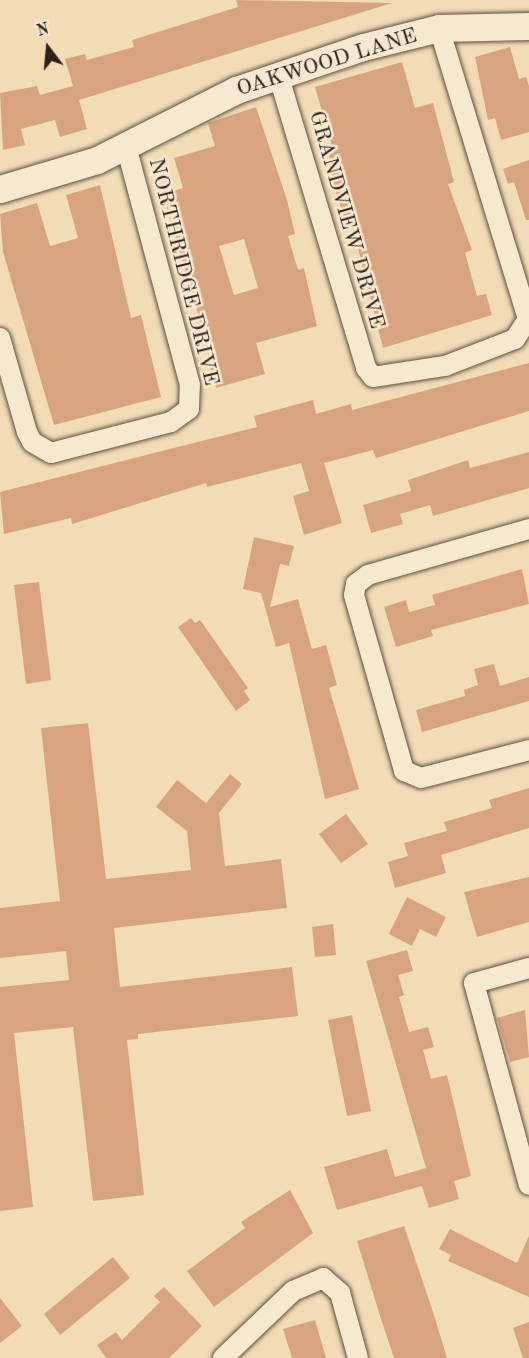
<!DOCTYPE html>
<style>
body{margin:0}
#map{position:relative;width:529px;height:1358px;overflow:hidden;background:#f2dcb6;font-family:"Old Standard TT",serif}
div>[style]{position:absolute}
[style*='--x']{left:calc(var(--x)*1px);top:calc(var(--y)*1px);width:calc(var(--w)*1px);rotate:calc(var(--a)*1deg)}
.building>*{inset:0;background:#d8a480}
.roads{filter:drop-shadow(0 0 2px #605042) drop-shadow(0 0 2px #605042)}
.street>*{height:20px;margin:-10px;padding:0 10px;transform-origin:10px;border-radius:10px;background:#f7e8d0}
.secondary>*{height:27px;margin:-13.5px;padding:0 13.5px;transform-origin:13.5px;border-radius:13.5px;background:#f7e8d0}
span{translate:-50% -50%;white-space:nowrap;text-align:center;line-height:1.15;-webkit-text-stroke:5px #f7e8d0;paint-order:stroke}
.street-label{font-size:22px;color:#30211b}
.north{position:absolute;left:18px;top:18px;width:60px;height:60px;-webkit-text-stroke:4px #f7e8d0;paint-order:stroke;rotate:344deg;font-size:16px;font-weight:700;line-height:24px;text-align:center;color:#30211b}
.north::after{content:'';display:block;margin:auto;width:21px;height:27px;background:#30211b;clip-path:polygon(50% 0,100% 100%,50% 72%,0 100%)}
</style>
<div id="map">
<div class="building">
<div style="clip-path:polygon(236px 0,392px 3px,79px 100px,87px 129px,60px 137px,55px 120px,21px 129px,25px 145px,3px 150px,0 93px,37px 86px,40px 95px,73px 86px,65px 59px,85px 54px,87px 60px,134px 47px,132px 40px,238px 7px)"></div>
<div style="clip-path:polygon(510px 47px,519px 79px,526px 77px,529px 86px,529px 132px,501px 140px,495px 118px,488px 120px,475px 57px)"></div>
<div style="clip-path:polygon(402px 62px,415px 108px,433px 103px,454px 182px,448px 184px,472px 250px,465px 253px,477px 296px,486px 294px,492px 315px,383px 348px,350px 216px,344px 218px,335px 189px,329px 154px,334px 153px,315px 87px)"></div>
<div style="clip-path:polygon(evenodd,256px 107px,287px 200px,295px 234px,288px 236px,298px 270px,304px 268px,317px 326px,256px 343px,265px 374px,216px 388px,207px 356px,216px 354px,206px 322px,201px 323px,163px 194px,183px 188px,174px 158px,215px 146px,208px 123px,256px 107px,244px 239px,258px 288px,234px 295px,219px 246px,244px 239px)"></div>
<div style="clip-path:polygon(529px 160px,529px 220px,526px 220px,514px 182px,508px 184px,503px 169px)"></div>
<div style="clip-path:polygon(100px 185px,131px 318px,141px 315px,161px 397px,54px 425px,3px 252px,0 214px,37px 203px,50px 246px,78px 238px,66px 195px)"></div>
<div style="clip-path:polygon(529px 363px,529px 411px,376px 458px,373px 450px,324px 463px,342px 523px,304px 535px,293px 496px,309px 491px,301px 463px,207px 487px,206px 483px,72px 524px,71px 518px,4px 534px,0 492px,257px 427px,254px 416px,313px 400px,316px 414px,351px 404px,352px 410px)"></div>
<div style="clip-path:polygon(529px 452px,529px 488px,433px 516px,430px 505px,400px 514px,403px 524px,371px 533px,363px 505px,411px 491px,408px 480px,468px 460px,470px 468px)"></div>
<div style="clip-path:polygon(254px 537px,294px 546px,289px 566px,280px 564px,270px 607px,298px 599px,312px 649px,326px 645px,337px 685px,329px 688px,359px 789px,325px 799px,289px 643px,276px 647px,261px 593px,243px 589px)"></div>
<div style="clip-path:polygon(522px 569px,529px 604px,431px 630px,433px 636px,396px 647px,384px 607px,406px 600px,409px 612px,435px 605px,432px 595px)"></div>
<div style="clip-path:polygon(39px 582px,51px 680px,26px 684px,14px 585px)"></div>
<div style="clip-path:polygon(191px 618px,195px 623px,200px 620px,248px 688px,244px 691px,250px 700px,236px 711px,178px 627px)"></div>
<div style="clip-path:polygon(494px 664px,500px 686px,529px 677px,529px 701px,422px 732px,416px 710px,465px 696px,464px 690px,478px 685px,474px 669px)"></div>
<div style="clip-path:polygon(88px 723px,106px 879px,191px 870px,187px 831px,156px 807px,177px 780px,206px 803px,230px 774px,242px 784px,219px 813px,225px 866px,281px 859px,287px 908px,114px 928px,120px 987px,292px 967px,298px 1016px,138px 1034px,138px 1039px,127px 1040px,144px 1195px,93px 1201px,73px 1027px,14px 1033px,33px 1207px,0 1211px,0 987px,69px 980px,66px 951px,0 958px,0 908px,60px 901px,41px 728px)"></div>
<div style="clip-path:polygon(529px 788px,529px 828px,441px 855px,446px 873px,395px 888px,388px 862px,408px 856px,404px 843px,447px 831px,444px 822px,492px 808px,489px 800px)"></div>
<div style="clip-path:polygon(346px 814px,368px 844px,341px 863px,319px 834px)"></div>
<div style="clip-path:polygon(529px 877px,529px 922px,477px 937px,464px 892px)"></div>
<div style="clip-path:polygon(407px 897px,446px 917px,436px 937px,420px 929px,412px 946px,389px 934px)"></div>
<div style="clip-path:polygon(333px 924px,336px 955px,315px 957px,312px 927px)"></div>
<div style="clip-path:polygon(407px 950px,413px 971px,398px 975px,404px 995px,399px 997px,409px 1032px,428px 1027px,434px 1047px,423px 1050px,431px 1079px,447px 1075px,471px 1176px,454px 1181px,459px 1199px,429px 1208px,422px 1186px,337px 1210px,324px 1167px,387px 1149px,395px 1177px,426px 1168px,366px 961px)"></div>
<div style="clip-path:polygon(525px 1010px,529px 1057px,510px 1062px,497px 1018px)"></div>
<div style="clip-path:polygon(352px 1015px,371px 1111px,347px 1116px,328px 1020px)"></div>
<div style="clip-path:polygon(290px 1190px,313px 1233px,214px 1307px,187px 1271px,245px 1228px,241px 1222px)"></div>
<div style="clip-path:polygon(404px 1226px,433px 1312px,447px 1358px,394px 1358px,381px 1319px,357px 1241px)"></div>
<div style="clip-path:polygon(450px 1229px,517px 1263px,529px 1236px,529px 1297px,448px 1261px,451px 1255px,439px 1249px)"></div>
<div style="clip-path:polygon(113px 1257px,130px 1278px,60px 1335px,44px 1314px)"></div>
<div style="clip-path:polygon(164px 1287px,202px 1326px,169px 1358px,106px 1358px,97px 1345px,116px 1332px,122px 1340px,160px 1302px,154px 1296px)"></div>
<div style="clip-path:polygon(0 1298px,22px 1326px,0 1343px)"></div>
<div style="clip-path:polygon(315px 1320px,326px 1358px,292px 1358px,283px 1329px)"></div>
<div style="clip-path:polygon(529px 1322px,529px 1358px,523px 1358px,513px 1328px)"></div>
</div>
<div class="roads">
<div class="street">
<div style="--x:278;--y:74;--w:307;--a:73.3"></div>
<div style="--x:366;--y:368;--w:11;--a:52"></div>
<div style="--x:373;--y:377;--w:73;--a:-8.7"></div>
<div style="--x:445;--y:366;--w:75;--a:-21.1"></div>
<div style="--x:515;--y:339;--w:24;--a:-57"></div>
<div style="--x:528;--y:319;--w:304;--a:-107"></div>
<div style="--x:0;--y:338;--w:98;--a:74"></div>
<div style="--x:27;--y:432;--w:11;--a:63"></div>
<div style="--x:32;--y:442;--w:22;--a:30"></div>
<div style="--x:51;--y:453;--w:124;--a:-14.5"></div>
<div style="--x:171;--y:422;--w:22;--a:-36"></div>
<div style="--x:189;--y:409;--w:24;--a:-88"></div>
<div style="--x:190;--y:385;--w:247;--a:-105"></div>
<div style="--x:529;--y:529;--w:167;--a:164.1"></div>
<div style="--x:368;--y:575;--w:15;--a:143"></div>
<div style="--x:356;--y:584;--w:11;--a:100"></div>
<div style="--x:354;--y:595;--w:183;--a:74.1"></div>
<div style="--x:404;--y:771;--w:18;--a:22"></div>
<div style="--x:421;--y:778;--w:112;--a:-14.5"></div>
<div style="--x:529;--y:968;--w:57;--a:164.7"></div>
<div style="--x:474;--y:983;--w:209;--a:74.8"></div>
<div style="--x:223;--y:1358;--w:97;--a:-43.7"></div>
<div style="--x:293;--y:1291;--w:33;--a:-23"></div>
<div style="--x:323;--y:1278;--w:23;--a:41"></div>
<div style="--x:340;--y:1293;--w:67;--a:74.5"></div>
</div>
<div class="secondary">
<div style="--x:0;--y:189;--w:101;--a:-16.6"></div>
<div style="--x:97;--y:160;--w:156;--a:-26.7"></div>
<div style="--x:236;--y:90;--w:134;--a:-18.7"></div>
<div style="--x:363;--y:47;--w:78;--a:-14"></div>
<div style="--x:439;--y:28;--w:90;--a:-1.3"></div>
</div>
</div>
<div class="street-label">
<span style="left:327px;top:63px;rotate:-17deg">OAKWOOD LANE</span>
<span style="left:346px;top:220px;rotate:74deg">GRANDVIEW DRIVE</span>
<span style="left:183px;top:272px;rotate:76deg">NORTHRIDGE DRIVE</span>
</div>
<div class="north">N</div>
</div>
